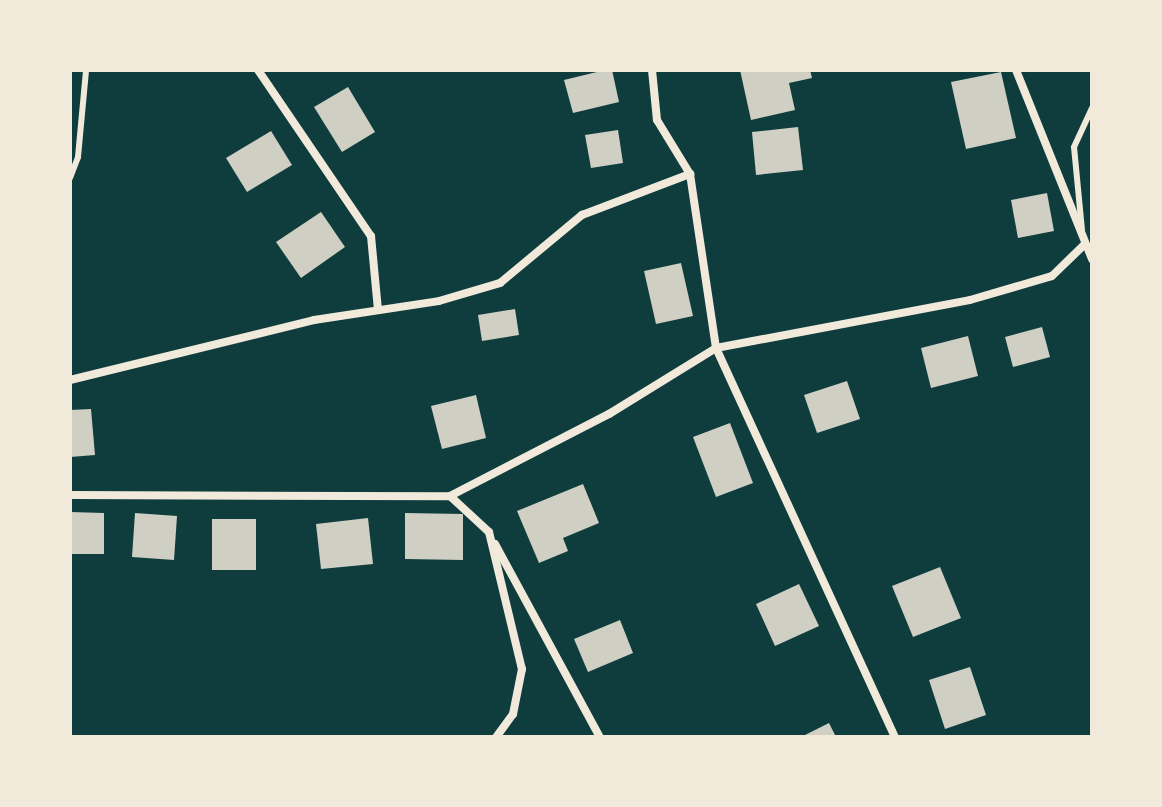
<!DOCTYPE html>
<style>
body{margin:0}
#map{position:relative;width:1162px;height:807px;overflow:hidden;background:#0f3d3e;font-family:Mulish,sans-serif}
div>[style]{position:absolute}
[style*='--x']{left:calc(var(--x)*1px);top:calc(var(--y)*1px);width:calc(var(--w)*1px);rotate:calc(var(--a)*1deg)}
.building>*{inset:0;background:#cfcfc3}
.service>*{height:6px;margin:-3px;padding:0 3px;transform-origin:3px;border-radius:3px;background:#f1e9da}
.minor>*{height:8px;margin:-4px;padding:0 4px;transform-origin:4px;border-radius:4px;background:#f1e9da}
span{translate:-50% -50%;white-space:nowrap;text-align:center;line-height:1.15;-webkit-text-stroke:6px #f1e9da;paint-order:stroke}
.frame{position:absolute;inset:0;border:72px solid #f1e9da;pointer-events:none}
</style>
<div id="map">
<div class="building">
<div style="clip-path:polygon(605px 70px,612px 70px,619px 102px,573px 113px,564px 80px)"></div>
<div style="clip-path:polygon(740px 70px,810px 70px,812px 78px,789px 83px,795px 110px,751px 120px)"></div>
<div style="clip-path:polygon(1001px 72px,1016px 138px,966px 149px,951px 82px)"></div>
<div style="clip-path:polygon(348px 87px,375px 132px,342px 152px,314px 107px)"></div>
<div style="clip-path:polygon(798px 127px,803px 170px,756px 175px,752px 132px)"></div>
<div style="clip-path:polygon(618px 130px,623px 163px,591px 168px,585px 135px)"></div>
<div style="clip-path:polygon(271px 131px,292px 165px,247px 192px,226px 158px)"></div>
<div style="clip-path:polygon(1047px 193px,1054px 231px,1018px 238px,1011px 200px)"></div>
<div style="clip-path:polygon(321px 212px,345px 247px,301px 278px,276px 242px)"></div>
<div style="clip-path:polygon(681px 263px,693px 316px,656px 324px,644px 271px)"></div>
<div style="clip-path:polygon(515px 309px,519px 335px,482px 341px,478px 315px)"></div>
<div style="clip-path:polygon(1042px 327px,1050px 357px,1013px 367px,1005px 337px)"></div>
<div style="clip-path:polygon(968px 336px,978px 376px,931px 388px,921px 348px)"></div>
<div style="clip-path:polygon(847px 381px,860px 419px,817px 433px,804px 395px)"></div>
<div style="clip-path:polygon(476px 395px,486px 438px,442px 449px,431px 406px)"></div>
<div style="clip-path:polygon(91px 409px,95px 455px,70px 457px,70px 410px)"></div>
<div style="clip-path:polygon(730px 423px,753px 483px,716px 497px,693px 437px)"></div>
<div style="clip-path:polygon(583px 484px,599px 523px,563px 538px,568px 551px,539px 563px,517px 511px)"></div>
<div style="clip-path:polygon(70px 512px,104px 513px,104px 554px,70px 554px)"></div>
<div style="clip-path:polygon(135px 513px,177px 516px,174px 560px,132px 557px)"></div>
<div style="clip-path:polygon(405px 513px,463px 514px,463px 560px,405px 559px)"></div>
<div style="clip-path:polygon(368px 518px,373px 564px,321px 569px,316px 524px)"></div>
<div style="clip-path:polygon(212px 519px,256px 519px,256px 570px,212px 570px)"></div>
<div style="clip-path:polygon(940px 567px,961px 618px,913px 637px,892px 586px)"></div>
<div style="clip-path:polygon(799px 584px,819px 626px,775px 646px,756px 604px)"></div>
<div style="clip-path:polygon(620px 620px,633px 653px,588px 672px,574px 639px)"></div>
<div style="clip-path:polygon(970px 667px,986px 715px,945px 729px,929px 680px)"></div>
<div style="clip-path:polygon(829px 723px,836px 737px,801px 737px)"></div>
</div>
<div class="service">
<div style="--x:70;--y:178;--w:22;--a:-69"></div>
<div style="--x:78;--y:157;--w:87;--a:-84.7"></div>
<div style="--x:1082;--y:230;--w:83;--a:-95.5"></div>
<div style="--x:1074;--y:147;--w:43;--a:-65.2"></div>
</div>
<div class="minor">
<div style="--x:258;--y:70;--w:201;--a:55.8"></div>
<div style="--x:371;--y:236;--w:74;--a:84.6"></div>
<div style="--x:652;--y:70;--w:50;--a:84.3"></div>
<div style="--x:657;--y:120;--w:63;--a:58.6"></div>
<div style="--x:690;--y:174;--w:176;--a:81.5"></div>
<div style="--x:716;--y:348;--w:428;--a:65.3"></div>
<div style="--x:1016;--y:70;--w:204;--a:68.1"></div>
<div style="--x:70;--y:380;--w:251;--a:-13.8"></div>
<div style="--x:314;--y:320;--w:126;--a:-8.6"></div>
<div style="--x:439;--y:301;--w:64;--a:-16.4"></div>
<div style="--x:500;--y:283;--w:107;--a:-39.7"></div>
<div style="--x:582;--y:215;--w:116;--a:-20.8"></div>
<div style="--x:70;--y:495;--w:380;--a:0.2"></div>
<div style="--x:450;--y:496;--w:179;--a:-27.3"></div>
<div style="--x:609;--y:414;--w:126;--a:-31.7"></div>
<div style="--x:716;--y:348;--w:258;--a:-10.7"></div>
<div style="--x:970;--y:300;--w:85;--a:-16.3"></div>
<div style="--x:1052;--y:276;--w:45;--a:-44.1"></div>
<div style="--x:450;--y:496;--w:53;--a:42.7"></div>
<div style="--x:489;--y:532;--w:141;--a:76.5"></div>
<div style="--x:522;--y:669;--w:46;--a:101.3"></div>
<div style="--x:513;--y:714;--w:29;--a:126"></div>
<div style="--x:495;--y:544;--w:220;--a:61.5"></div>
</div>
<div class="frame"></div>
</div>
